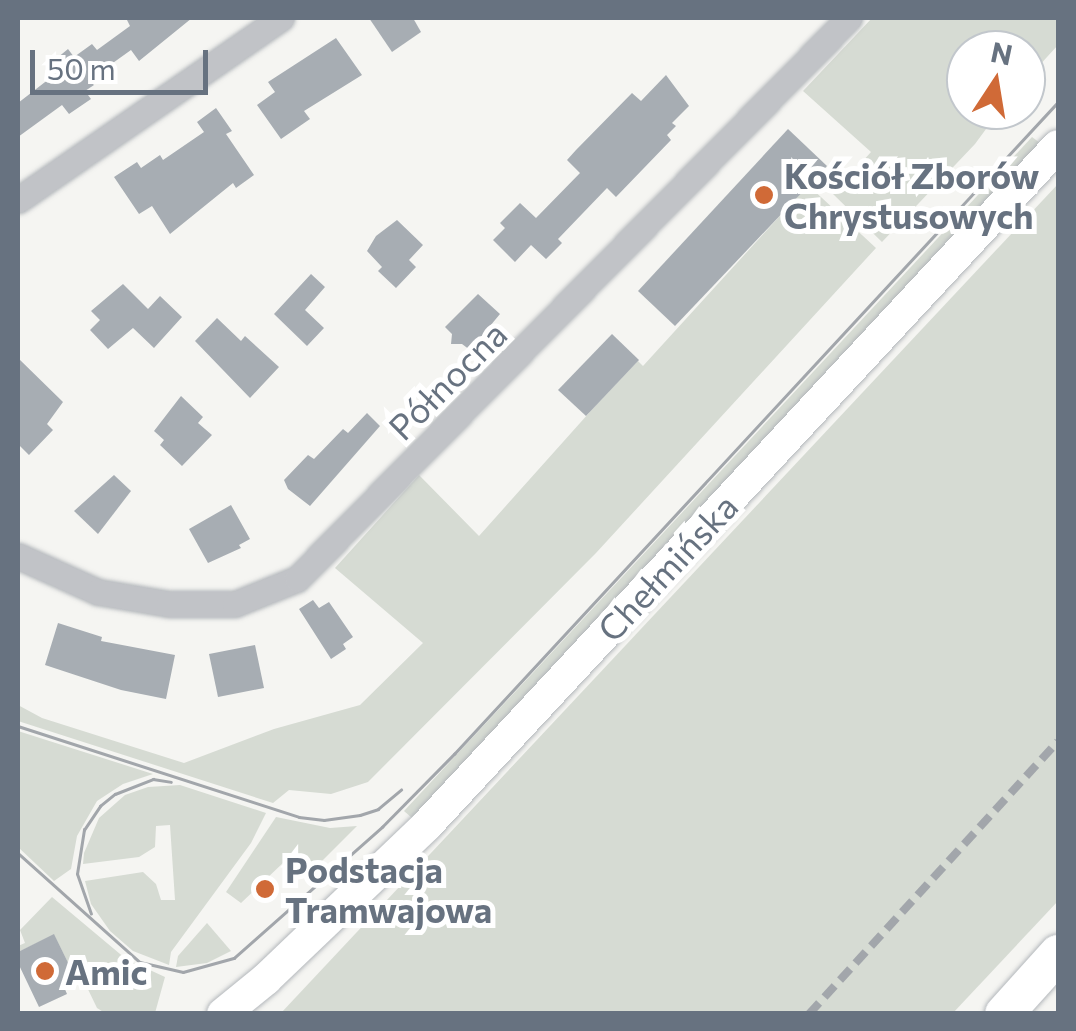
<!DOCTYPE html>
<meta charset="utf-8">
<style>
body{margin:0}
#map{position:relative;width:1076px;height:1031px;overflow:hidden;background:#f5f5f2;font-family:Commissioner,sans-serif}
div>[style]{position:absolute}
[style*='--x']{left:calc(var(--x)*1px);top:calc(var(--y)*1px);width:calc(var(--w)*1px);rotate:calc(var(--a)*1deg)}
.green>*{inset:0;background:#d6dbd3}
.building>*{inset:0;background:#a7adb3}
.roads{filter:drop-shadow(0 0 2px #b3b7bb) drop-shadow(0 0 2px #b3b7bb)}
.street>*{height:25px;margin:-12.5px;padding:0 12.5px;transform-origin:12.5px;border-radius:12.5px;background:#c1c3c7}
.secondary>*{height:32px;margin:-16px;padding:0 16px;transform-origin:16px;border-radius:16px;background:#fff}
.primary>*{height:38px;margin:-19px;padding:0 19px;transform-origin:19px;border-radius:19px;background:#fff}
.tram>*{height:2.5px;margin:-1.25px;padding:0 1.25px;transform-origin:1.25px;border-radius:1.25px;background:#a2a6ab}
.rail>*{height:8px;margin-top:-4px;transform-origin:0;background:repeating-linear-gradient(90deg,#a2a6ab 0 15px,transparent 0 23px)}
.dots>*{width:28px;height:28px;translate:-50% -50%;box-sizing:border-box;border:5px solid #fff;border-radius:50%}
span{translate:-50% -50%;white-space:nowrap;text-align:center;line-height:1.15;-webkit-text-stroke:10px #fff;paint-order:stroke}
.poi-label{font-size:35px;color:#677280;font-weight:700}
.left{translate:0 -50%;text-align:left}
.street-label{font-size:35px;color:#677280}
.frame{position:absolute;inset:0;border:20px solid #677280;pointer-events:none}
.north{position:absolute;left:946px;top:30px;width:100px;height:100px;box-sizing:border-box;background:#fff;border:2px solid #c2c7cc;border-radius:50%;rotate:12deg;font-size:28px;font-weight:700;line-height:40px;text-align:center;color:#677280}
.north::after{content:'';display:block;margin:auto;width:35px;height:45px;background:#d06a37;clip-path:polygon(50% 0,100% 100%,50% 72%,0 100%)}
.scale{position:absolute;left:30px;top:50px;width:178px;height:45px;box-sizing:border-box;border:5px solid #677280;border-top:0;padding-left:12px;font-size:30px;line-height:35px;white-space:nowrap;color:#677280;-webkit-text-stroke:8px #fff;paint-order:stroke}
</style>
<div id="map">
<div class="green">
<div style="clip-path:polygon(872px 18px,1058px 18px,1058px 45px,1026px 80px,1026px 50px,966px 50px,966px 110px,1000px 110px,975px 144px,882px 242px,833px 194px,871px 152px,803px 91px)"></div>
<div style="clip-path:polygon(1032px 137px,1040px 143px,412px 818px,404px 811px)"></div>
<div style="clip-path:polygon(1058px 184px,1058px 901px,953px 1013px,281px 1013px)"></div>
<div style="clip-path:polygon(808px 185px,876px 248px,596px 553px,368px 782px,331px 794px,289px 790px,273px 803px,18px 721px,18px 705px,42px 718px,184px 763px,274px 729px,360px 705px,423px 643px,335px 568px,419px 475px,479px 536px,597px 404px,638px 361px,643px 366px)"></div>
<div style="clip-path:polygon(18px 731px,153px 774px,123px 784px,97px 801px,77px 836px,71px 869px,54px 881px,18px 847px)"></div>
<div style="clip-path:polygon(180px 785px,266px 813px,251px 843px,171px 952px,169px 965px,133px 951px,110px 931px,91px 904px,85px 881px,143px 872px,156px 884px,161px 900px,175px 900px,170px 825px,156px 826px,155px 847px,139px 857px,83px 864px,84px 853px,99px 818px,125px 795px,148px 787px)"></div>
<div style="clip-path:polygon(276px 817px,330px 828px,357px 826px,306px 877px,284px 862px,241px 903px,226px 892px)"></div>
<div style="clip-path:polygon(52px 897px,126px 959px,165px 977px,155px 1013px,105px 1013px,97px 1008px,83px 979px,77px 981px,54px 935px,18px 952px,18px 946px,25px 943px,20px 930px)"></div>
<div style="clip-path:polygon(207px 923px,231px 951px,207px 963px,176px 967px,178px 956px)"></div>
</div>
<div class="building">
<div style="clip-path:polygon(126px 18px,192px 18px,139px 61px,131px 50px,89px 80px,94px 85px,85px 91px,91px 99px,69px 114px,62px 105px,18px 137px,18px 103px,58px 72px,51px 63px,68px 49px,74px 57px,92px 44px,97px 50px,130px 26px)"></div>
<div style="clip-path:polygon(369px 18px,413px 18px,421px 32px,392px 52px)"></div>
<div style="clip-path:polygon(336px 38px,362px 75px,304px 111px,310px 119px,281px 139px,257px 105px,275px 92px,268px 82px)"></div>
<div style="clip-path:polygon(666px 75px,689px 106px,672px 123px,676px 126px,667px 135px,671px 140px,616px 197px,607px 188px,558px 239px,562px 243px,546px 259px,531px 245px,515px 262px,493px 240px,505px 228px,500px 223px,520px 203px,536px 218px,580px 173px,567px 160px,576px 150px,632px 93px,641px 101px)"></div>
<div style="clip-path:polygon(216px 108px,232px 131px,226px 134px,254px 175px,236px 188px,233px 183px,170px 234px,152px 206px,139px 214px,114px 177px,137px 162px,141px 168px,160px 155px,163px 160px,204px 132px,197px 122px)"></div>
<div style="clip-path:polygon(788px 129px,827px 166px,675px 326px,638px 291px)"></div>
<div style="clip-path:polygon(397px 220px,423px 245px,409px 260px,416px 267px,396px 288px,378px 271px,382px 267px,367px 251px,376px 236px)"></div>
<div style="clip-path:polygon(311px 274px,325px 287px,305px 310px,324px 328px,307px 346px,274px 314px)"></div>
<div style="clip-path:polygon(123px 284px,148px 309px,160px 296px,182px 317px,154px 348px,133px 328px,108px 349px,90px 330px,100px 320px,91px 311px)"></div>
<div style="clip-path:polygon(478px 294px,500px 314px,470px 350px,462px 344px,451px 344px,452px 334px,445px 327px)"></div>
<div style="clip-path:polygon(217px 318px,241px 341px,245px 336px,279px 367px,250px 398px,195px 341px)"></div>
<div style="clip-path:polygon(612px 334px,639px 360px,586px 416px,558px 390px)"></div>
<div style="clip-path:polygon(18px 358px,63px 402px,47px 424px,53px 430px,29px 455px,18px 444px)"></div>
<div style="clip-path:polygon(181px 396px,203px 417px,198px 423px,212px 435px,182px 466px,160px 445px,164px 440px,154px 431px)"></div>
<div style="clip-path:polygon(367px 413px,380px 426px,310px 506px,288px 489px,284px 480px,308px 455px,314px 459px,343px 429px,348px 433px)"></div>
<div style="clip-path:polygon(114px 475px,131px 491px,98px 534px,74px 511px)"></div>
<div style="clip-path:polygon(231px 505px,250px 539px,239px 545px,241px 548px,208px 563px,189px 529px)"></div>
<div style="clip-path:polygon(313px 600px,319px 608px,329px 602px,353px 637px,343px 644px,346px 649px,331px 659px,299px 609px)"></div>
<div style="clip-path:polygon(58px 623px,102px 637px,101px 641px,175px 655px,166px 699px,121px 690px,45px 665px)"></div>
<div style="clip-path:polygon(255px 645px,264px 688px,218px 697px,209px 654px)"></div>
<div style="clip-path:polygon(54px 934px,77px 981px,64px 987px,67px 994px,39px 1007px,18px 963px,18px 952px)"></div>
</div>
<div class="roads">
<div class="street">
<div style="--x:18;--y:200;--w:320;--a:-34.7"></div>
<div style="--x:18;--y:556;--w:88;--a:24.2"></div>
<div style="--x:98;--y:592;--w:72;--a:9.6"></div>
<div style="--x:169;--y:604;--w:66;--a:0"></div>
<div style="--x:235;--y:604;--w:67;--a:-22"></div>
<div style="--x:297;--y:579;--w:787;--a:-45.46"></div>
</div>
<div class="secondary">
<div style="--x:223;--y:1014;--w:55;--a:-39.1"></div>
<div style="--x:266;--y:979;--w:221;--a:-43.7"></div>
<div style="--x:426;--y:826;--w:928;--a:-47.1"></div>
</div>
<div class="primary">
<div style="--x:1004;--y:1014;--w:81;--a:-48"></div>
</div>
</div>
<div class="tram">
<div style="--x:18;--y:726;--w:295;--a:17.9"></div>
<div style="--x:299;--y:817;--w:25;--a:7"></div>
<div style="--x:324;--y:820;--w:36;--a:-8"></div>
<div style="--x:360;--y:815;--w:19;--a:-18"></div>
<div style="--x:378;--y:809;--w:30;--a:-40"></div>
<div style="--x:18;--y:853;--w:164;--a:41.8"></div>
<div style="--x:140;--y:962;--w:44;--a:13.1"></div>
<div style="--x:183;--y:972;--w:53;--a:-15.4"></div>
<div style="--x:234;--y:958;--w:198;--a:-41.5"></div>
<div style="--x:382;--y:827;--w:103;--a:-45.4"></div>
<div style="--x:454;--y:754;--w:889;--a:-47.19"></div>
<div style="--x:91;--y:914;--w:42;--a:-109.3"></div>
<div style="--x:77;--y:874;--w:45;--a:-81"></div>
<div style="--x:84;--y:830;--w:29;--a:-56"></div>
<div style="--x:100;--y:806;--w:19;--a:-39"></div>
<div style="--x:115;--y:794;--w:41;--a:-21.5"></div>
<div style="--x:153;--y:779;--w:18;--a:9"></div>
</div>
<div class="rail">
<div style="--x:809;--y:1014;--w:369;--a:-47.6"></div>
</div>
<div class="dots">
<div style="left:764px;top:195px;background:#d06a37"></div>
<div style="left:265px;top:889px;background:#d06a37"></div>
<div style="left:45px;top:971px;background:#d06a37"></div>
</div>
<div class="poi-label">
<span class="left" style="left:784px;top:195px">Kościół Zborów<br>Chrystusowych</span>
<span class="left" style="left:285px;top:889px">Podstacja<br>Tramwajowa</span>
<span class="left" style="left:65px;top:971px">Amic</span>
</div>
<div class="street-label">
<span style="left:447px;top:380px;rotate:-45deg">Północna</span>
<span style="left:667px;top:567px;rotate:-47deg">Chełmińska</span>
</div>
<div class="frame"></div>
<div class="north">N</div>
<div class="scale">50 m</div>
</div>
